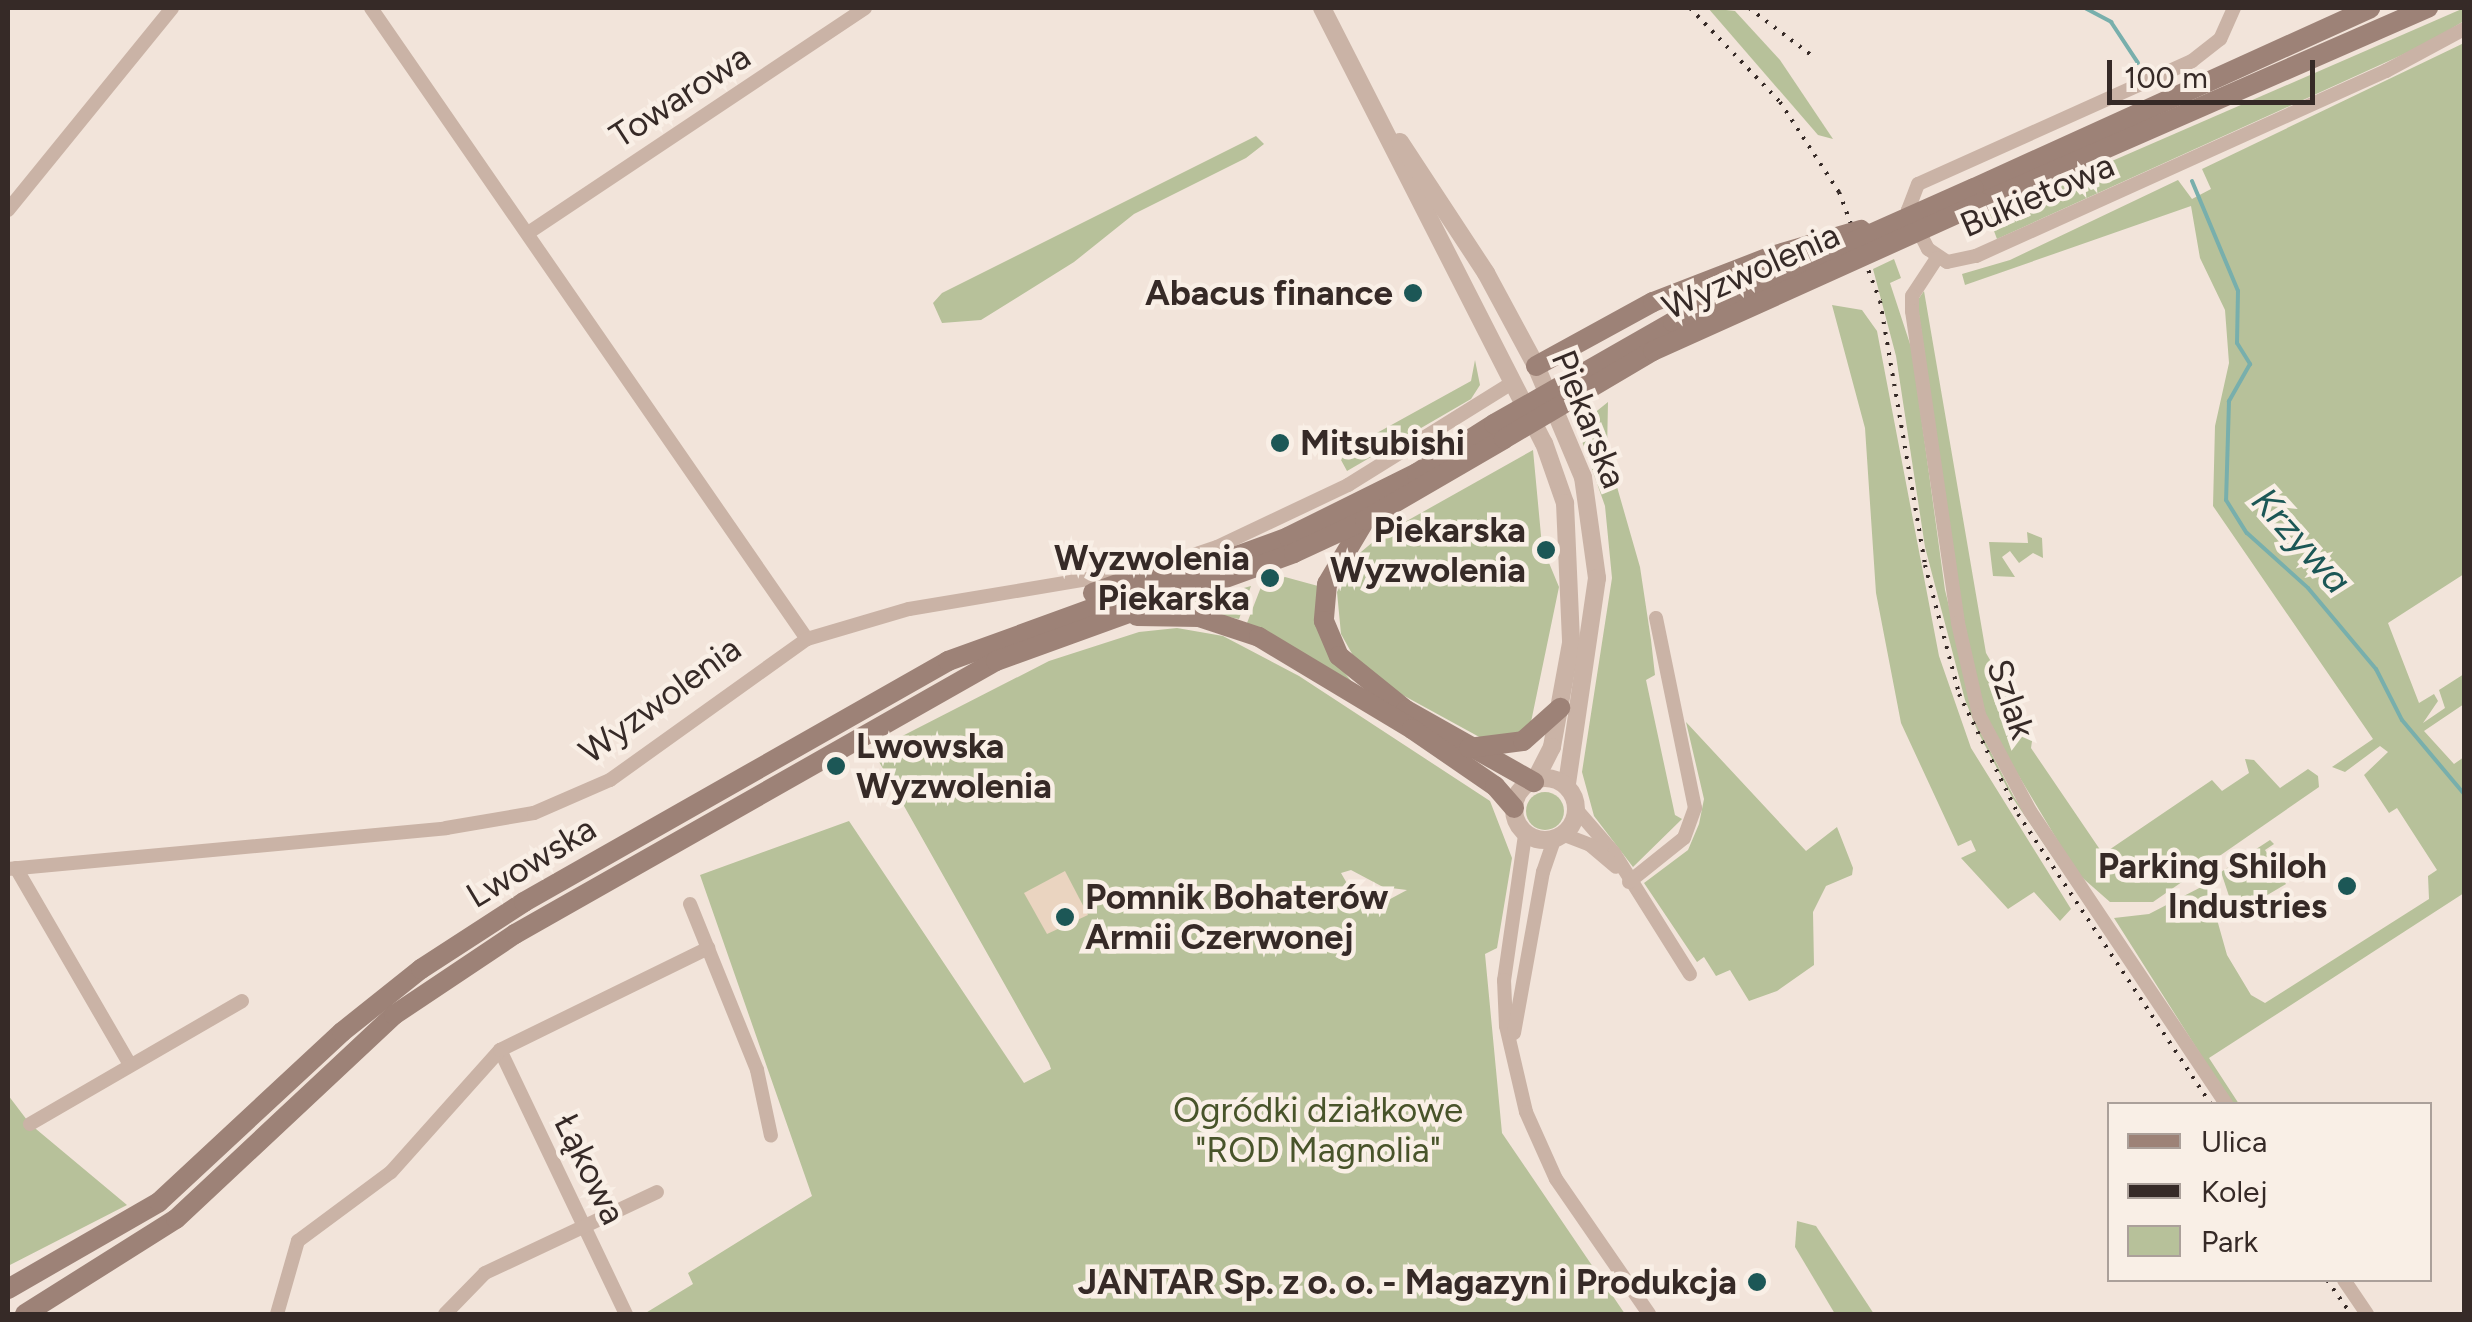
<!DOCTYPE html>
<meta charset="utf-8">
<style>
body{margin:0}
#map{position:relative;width:2472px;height:1322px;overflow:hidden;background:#f2e4da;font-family:Figtree,sans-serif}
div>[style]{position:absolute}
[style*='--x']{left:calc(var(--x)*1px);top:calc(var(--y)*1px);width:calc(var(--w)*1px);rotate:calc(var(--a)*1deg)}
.green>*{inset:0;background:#b7c19a}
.round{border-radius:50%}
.plaza>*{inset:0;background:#ead4c0}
.stream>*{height:4px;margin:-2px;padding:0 2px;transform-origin:2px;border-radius:2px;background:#78afac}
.minor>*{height:14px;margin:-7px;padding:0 7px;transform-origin:7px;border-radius:7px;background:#cab3a6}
.tertiary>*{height:18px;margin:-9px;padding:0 9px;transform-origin:9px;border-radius:9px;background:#cab3a6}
.tertiary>.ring{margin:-9px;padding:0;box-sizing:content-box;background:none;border:18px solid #cab3a6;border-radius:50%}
.secondary>*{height:20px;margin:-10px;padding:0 10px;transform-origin:10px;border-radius:10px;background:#9d8277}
.rail>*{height:4px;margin-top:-2px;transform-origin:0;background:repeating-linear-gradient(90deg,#362a27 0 2.5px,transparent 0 10.5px)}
.secondary-bridge>*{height:20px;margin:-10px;padding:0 10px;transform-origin:10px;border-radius:10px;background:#9d8277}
.dots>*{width:28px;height:28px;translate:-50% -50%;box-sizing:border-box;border:5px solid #f9efe6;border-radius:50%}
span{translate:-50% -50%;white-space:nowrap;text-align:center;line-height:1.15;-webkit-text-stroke:9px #f9efe6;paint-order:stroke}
.street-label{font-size:35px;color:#362a27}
.poi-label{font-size:35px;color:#362a27;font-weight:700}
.right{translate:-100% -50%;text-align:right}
.left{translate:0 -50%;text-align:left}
.park-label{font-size:35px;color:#48542a}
.water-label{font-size:38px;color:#1c5756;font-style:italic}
.frame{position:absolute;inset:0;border:10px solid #362a27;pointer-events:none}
.legend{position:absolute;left:2107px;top:1102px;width:325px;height:180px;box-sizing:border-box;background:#f9efe6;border:2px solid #aba09a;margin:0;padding:12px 18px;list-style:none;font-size:30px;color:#362a27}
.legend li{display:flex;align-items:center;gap:20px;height:50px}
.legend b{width:50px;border:2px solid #aba09a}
.scale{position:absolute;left:2107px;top:60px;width:208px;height:45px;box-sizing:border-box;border:5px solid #362a27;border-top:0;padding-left:12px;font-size:30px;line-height:35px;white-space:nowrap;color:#362a27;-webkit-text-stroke:8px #f9efe6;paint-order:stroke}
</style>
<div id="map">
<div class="green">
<div style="clip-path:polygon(1708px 8px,1735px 11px,1780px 60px,1833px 139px,1818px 135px)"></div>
<div style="clip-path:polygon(2464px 8px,2464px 21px,2426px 44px,1997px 239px,1988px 215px)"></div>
<div style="clip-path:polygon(2464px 43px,2464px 574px,2388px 623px,2419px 703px,2434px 694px,2438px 701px,2423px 723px,2445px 708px,2439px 690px,2464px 674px,2464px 704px,2424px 731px,2454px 764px,2464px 757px,2464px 893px,2209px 1058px,2239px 1104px,2232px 1104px,2114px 918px,2149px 914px,2207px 884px,2227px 955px,2251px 995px,2265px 1003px,2429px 899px,2428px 876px,2437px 870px,2397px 808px,2389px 813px,2364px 775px,2388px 752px,2380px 746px,2345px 772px,2332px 767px,2373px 739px,2213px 506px,2215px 426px,2229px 363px,2225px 310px,2200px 258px,2191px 206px,1965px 285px,1962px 274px,2010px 260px,2178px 180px,2192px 199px,2211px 189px,2202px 169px)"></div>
<div style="clip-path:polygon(1256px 136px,1264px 144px,1246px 158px,1134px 214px,1074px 262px,981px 320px,942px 323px,933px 303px,942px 293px)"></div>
<div style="clip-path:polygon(1894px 259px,1901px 278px,1890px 283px,1912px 350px,1945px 590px,1980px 731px,2014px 797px,2221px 1104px,2012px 797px,1978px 732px,1965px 700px,1925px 547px,1896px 356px,1873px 269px)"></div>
<div style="clip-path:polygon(1924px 291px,1986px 653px,2033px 734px,2031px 748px,2103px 854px,2212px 780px,2222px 791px,2249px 773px,2245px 759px,2254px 760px,2280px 788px,2308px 769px,2318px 776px,2319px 787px,2153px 902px,2110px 902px,2077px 873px,1987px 723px,1962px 612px,1917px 301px)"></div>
<div style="clip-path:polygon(1832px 305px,1862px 310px,1877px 331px,1939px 656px,1971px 748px,2071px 909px,2060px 921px,2034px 892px,2008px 909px,1961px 858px,1976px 851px,1971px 840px,1958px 846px,1901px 723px,1876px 593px,1865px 428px)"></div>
<div style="clip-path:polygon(1475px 360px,1480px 385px,1471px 399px,1347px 471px,1341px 460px,1346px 450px,1471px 381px)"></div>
<div style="clip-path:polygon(1608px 402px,1607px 452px,1640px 567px,1651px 640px,1655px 675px,1646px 680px,1675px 815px,1682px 819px,1633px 867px,1594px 816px,1582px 772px,1612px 578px,1605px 506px,1577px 427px)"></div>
<div style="clip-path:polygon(1533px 450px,1542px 546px,1559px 587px,1531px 722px,1519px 733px,1483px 739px,1388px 687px,1355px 659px,1341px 634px,1337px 592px,1355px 557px,1380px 536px)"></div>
<div style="clip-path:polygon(2027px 532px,2042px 538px,2043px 558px,2033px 553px,2019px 563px,2010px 551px,2002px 557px,2015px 577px,1993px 576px,1989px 542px,2028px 543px)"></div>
<div style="clip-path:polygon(1285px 577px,1318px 586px,1315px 619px,1330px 655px,1352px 682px,1247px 623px,1261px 587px)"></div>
<div style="clip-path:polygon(1251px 586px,1239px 619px,1176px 607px,1178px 606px)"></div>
<div style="clip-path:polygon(evenodd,1177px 628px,1223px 636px,1299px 676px,1490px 801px,1512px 858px,1497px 948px,1485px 954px,1502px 1133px,1625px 1314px,644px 1314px,693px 1284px,688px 1273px,812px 1196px,700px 875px,849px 821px,1024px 1083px,1051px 1069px,1049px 1063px,873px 751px,1049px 661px,1139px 632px,1177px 628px,1351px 870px,1383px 887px,1407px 890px,1364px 913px,1341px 873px,1351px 870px)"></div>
<div style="clip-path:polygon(1686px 722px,1806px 851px,1837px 827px,1853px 868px,1852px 875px,1826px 886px,1813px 912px,1814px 965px,1777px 991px,1749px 1001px,1730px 970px,1716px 976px,1704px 957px,1697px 962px,1644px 883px,1688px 850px,1699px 824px,1704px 799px)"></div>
<div class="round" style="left:1526px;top:792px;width:38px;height:38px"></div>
<div style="clip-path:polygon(2270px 840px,2274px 844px,2265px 850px,2286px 884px,2252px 904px,2230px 899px,2221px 872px)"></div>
<div style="clip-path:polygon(8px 1095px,30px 1124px,127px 1205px,8px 1266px)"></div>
<div style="clip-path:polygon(1797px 1221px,1816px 1226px,1874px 1314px,1835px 1314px,1795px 1247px)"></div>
</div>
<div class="plaza">
<div style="clip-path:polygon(1065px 871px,1088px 915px,1047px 934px,1024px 893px)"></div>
</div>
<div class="stream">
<div style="--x:2085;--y:8;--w:30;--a:28"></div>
<div style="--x:2111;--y:22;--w:49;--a:56.6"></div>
<div style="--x:2192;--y:181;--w:119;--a:67.3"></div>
<div style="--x:2238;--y:291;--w:52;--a:91.1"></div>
<div style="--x:2237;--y:343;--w:25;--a:58"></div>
<div style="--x:2250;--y:364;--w:43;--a:119.6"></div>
<div style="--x:2229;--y:401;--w:99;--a:91.7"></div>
<div style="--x:2226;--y:500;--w:39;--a:58"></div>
<div style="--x:2247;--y:533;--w:82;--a:42"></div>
<div style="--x:2308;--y:588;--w:106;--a:50"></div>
<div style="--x:2376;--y:669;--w:57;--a:63"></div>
<div style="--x:2402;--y:720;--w:97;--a:50"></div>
</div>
<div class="minor">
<div style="--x:371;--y:8;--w:767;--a:55.36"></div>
<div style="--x:2234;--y:8;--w:34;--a:114"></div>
<div style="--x:2220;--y:39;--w:36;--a:142"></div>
<div style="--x:2192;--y:61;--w:300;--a:155.8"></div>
<div style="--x:1918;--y:184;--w:28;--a:111"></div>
<div style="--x:1908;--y:210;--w:44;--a:62.9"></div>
<div style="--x:1928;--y:249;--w:23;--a:34"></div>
<div style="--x:1947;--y:262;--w:30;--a:-12"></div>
<div style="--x:1976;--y:256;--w:450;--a:-24.3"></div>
<div style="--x:2386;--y:71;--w:89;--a:-28.3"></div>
<div style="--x:8;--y:210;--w:260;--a:-50.9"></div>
<div style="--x:528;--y:233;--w:405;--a:-33.7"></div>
<div style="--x:1937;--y:258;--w:45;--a:123.3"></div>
<div style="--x:1912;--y:296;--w:15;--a:90"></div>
<div style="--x:1912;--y:311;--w:315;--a:81.6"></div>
<div style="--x:1958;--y:623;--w:94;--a:77.1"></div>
<div style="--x:1979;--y:715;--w:109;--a:62"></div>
<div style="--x:2030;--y:811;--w:353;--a:56.2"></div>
<div style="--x:1155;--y:568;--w:65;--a:-18.7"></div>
<div style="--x:1217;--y:547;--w:145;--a:-25.3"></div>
<div style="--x:1348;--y:485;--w:193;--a:-31.9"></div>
<div style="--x:1576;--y:809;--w:58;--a:49.2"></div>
<div style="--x:1614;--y:853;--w:143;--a:57.9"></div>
<div style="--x:1562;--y:834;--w:30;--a:21"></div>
<div style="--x:1590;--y:845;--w:34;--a:40"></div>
<div style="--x:1525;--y:835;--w:147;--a:98.2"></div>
<div style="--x:1504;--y:980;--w:46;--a:87.5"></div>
<div style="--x:1506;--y:1026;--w:88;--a:76.9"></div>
<div style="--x:1526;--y:1112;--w:73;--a:65.9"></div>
<div style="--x:1556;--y:1179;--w:164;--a:55.4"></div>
<div style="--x:16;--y:868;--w:228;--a:59.9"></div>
<div style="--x:8;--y:869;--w:440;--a:-5.3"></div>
<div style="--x:446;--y:828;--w:89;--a:-9.7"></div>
<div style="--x:534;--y:813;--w:83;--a:-23.5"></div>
<div style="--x:610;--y:780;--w:242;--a:-35.6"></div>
<div style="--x:807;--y:639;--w:106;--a:-16.4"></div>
<div style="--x:909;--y:609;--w:223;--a:-9.5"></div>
<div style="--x:1629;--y:882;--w:70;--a:-38.7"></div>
<div style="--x:1684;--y:838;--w:32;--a:-70"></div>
<div style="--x:1695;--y:808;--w:194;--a:-101.6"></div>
<div style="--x:690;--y:904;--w:179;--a:68"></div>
<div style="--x:757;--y:1070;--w:67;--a:78"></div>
<div style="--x:1514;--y:1033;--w:164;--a:-79.8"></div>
<div style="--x:1543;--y:872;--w:36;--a:-71"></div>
<div style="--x:500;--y:1050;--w:293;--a:64.5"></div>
<div style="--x:30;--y:1124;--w:245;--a:-30.1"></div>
<div style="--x:2344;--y:1280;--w:41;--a:55.9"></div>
<div style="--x:277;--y:1314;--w:76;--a:-74"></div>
<div style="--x:298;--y:1241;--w:116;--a:-36.6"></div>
<div style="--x:391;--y:1172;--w:164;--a:-48.2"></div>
<div style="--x:500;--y:1050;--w:232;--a:-26.1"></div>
<div style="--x:445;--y:1314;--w:57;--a:-45.7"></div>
<div style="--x:485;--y:1273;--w:190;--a:-25.2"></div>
</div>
<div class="tertiary">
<div style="--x:1322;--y:8;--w:488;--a:63"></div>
<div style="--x:1544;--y:443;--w:64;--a:70.7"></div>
<div style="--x:1565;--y:503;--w:140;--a:87.5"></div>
<div style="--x:1571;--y:643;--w:106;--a:100.4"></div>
<div style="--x:1552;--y:747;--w:39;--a:117"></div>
<div style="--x:1400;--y:142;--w:157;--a:56.7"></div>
<div style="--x:1486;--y:273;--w:106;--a:61.7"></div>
<div style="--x:1536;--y:366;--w:121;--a:67.1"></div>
<div style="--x:1583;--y:477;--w:102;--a:82.1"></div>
<div style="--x:1597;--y:578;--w:208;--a:98.3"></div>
<div class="ring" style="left:1514px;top:778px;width:44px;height:44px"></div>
</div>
<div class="secondary">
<div style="--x:1974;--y:188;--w:435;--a:-24.4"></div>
<div style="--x:1981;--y:203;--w:488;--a:-23.6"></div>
<div style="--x:1536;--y:366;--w:133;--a:-28.7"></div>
<div style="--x:1653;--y:302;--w:128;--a:-21.1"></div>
<div style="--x:1364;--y:522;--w:72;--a:120.8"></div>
<div style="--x:1327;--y:584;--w:37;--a:95"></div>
<div style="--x:1324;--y:621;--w:38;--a:67"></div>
<div style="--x:1339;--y:656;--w:86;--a:38.9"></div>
<div style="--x:1406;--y:710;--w:147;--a:29.4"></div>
<div style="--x:1093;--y:593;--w:76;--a:-20.1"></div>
<div style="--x:1137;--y:616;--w:62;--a:0.9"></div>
<div style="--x:1199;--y:617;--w:63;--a:18.4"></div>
<div style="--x:1259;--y:637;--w:179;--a:31"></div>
<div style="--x:1412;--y:729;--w:101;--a:34.5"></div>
<div style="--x:1495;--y:786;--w:29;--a:49"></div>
<div style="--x:1469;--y:748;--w:54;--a:-7.4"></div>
<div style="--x:1523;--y:741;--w:50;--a:-41.7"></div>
<div style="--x:8;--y:1289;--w:174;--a:-29.9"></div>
<div style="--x:159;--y:1202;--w:250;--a:-42.9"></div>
<div style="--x:342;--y:1032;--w:101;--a:-38.6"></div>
<div style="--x:421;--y:969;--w:123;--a:-33"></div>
<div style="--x:524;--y:902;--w:488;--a:-29.6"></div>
<div style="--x:948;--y:661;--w:362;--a:-20"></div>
<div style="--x:1288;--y:537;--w:144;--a:-26.4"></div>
<div style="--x:1417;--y:473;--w:91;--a:-32.5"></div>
<div style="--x:25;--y:1314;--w:178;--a:-32.2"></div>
<div style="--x:176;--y:1219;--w:299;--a:-43.1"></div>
<div style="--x:394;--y:1015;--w:146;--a:-33.8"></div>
<div style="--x:515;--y:934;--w:553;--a:-29.58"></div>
<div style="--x:996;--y:661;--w:317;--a:-19.9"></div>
<div style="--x:1294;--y:553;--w:78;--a:-24.9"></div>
<div style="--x:1365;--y:520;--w:161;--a:-30.2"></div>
</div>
<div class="rail">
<div style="--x:1690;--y:8;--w:130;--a:46.2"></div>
<div style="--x:1780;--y:102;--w:108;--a:56.8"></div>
<div style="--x:1839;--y:192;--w:116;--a:69.4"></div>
<div style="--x:1880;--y:301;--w:268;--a:80.3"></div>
<div style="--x:1925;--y:565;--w:133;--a:75.2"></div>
<div style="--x:1959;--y:694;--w:134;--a:63.8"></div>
<div style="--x:2018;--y:814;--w:348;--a:56.4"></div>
<div style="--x:1749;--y:8;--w:83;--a:37.1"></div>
<div style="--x:2327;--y:1280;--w:42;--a:54.8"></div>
</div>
<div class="secondary-bridge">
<div style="--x:1772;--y:256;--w:93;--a:-16.3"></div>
<div style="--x:1494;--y:424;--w:206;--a:-29.7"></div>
<div style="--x:1673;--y:322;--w:329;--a:-24"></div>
<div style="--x:1504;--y:439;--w:173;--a:-30.6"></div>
<div style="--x:1653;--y:351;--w:360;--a:-24.3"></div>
</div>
<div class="dots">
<div style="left:1413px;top:293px;background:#1c5756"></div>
<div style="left:1280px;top:443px;background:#1c5756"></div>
<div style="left:1546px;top:550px;background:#1c5756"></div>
<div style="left:1270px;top:578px;background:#1c5756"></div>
<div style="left:836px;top:766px;background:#1c5756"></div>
<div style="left:2347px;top:886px;background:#1c5756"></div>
<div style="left:1065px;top:917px;background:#1c5756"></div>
<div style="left:1757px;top:1282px;background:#1c5756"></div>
</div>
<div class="street-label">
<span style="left:680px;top:96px;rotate:-33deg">Towarowa</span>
<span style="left:2037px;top:195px;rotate:-23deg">Bukietowa</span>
<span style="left:1751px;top:271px;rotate:-24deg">Wyzwolenia</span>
<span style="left:1589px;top:419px;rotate:68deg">Piekarska</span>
<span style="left:2011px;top:699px;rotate:71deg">Szlak</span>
<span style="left:660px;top:700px;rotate:-36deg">Wyzwolenia</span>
<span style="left:531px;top:862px;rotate:-31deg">Lwowska</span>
<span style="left:590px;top:1169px;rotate:64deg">Łąkowa</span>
</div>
<div class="poi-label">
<span class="right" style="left:1393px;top:293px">Abacus finance</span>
<span class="left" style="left:1300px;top:443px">Mitsubishi</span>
<span class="right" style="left:1526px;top:550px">Piekarska<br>Wyzwolenia</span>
<span class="right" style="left:1250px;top:578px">Wyzwolenia<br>Piekarska</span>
<span class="left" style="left:856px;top:766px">Lwowska<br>Wyzwolenia</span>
<span class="right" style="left:2327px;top:886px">Parking Shiloh<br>Industries</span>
<span class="left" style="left:1085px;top:917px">Pomnik Bohaterów<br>Armii Czerwonej</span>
<span class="right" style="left:1737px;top:1282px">JANTAR Sp. z o. o. - Magazyn i Produkcja</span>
</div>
<div class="park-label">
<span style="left:1318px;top:1130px">Ogródki działkowe<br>"ROD Magnolia"</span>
</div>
<div class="water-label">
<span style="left:2301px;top:541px;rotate:48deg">Krzywa</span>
</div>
<div class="frame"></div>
<ul class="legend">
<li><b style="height:12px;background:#9d8277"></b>Ulica</li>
<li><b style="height:12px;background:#362a27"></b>Kolej</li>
<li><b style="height:28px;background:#b7c19a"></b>Park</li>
</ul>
<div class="scale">100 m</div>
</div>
